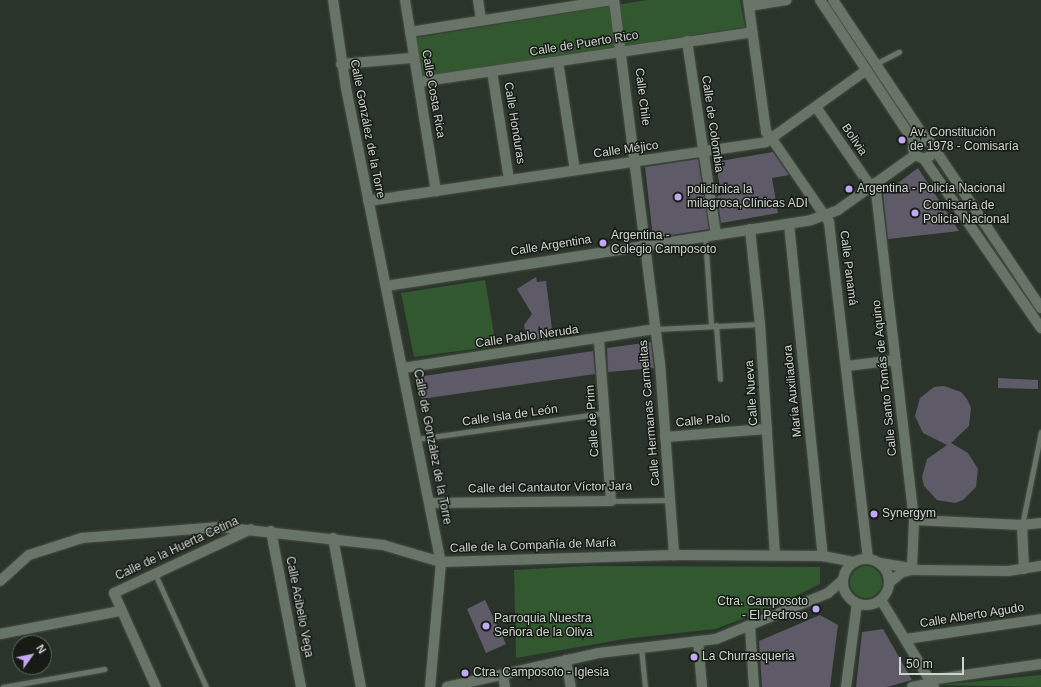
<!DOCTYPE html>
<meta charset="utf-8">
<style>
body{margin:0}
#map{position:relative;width:1041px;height:687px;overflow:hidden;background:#2b342a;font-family:Arial,sans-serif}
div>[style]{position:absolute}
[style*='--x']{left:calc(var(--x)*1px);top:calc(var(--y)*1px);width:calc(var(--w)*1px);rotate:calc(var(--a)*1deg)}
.green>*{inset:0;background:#31582e}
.round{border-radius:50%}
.building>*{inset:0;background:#5f5a68}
.roads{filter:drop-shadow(0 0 1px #485047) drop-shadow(0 0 1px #485047)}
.lane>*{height:5px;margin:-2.5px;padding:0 2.5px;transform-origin:2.5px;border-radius:2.5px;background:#697468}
.street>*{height:10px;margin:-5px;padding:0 5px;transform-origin:5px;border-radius:5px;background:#697468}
.secondary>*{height:10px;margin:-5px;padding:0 5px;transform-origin:5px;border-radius:5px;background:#697468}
.secondary>.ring{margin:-5px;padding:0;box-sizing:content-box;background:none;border:10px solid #697468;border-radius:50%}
.dots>*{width:11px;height:11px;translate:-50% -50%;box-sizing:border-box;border:2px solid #161b16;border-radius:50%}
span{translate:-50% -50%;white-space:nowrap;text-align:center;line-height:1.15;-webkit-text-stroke:3px #161b16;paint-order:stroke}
.street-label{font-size:12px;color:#cfd5ce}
.poi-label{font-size:12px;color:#cfd5ce}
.left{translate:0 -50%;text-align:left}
.right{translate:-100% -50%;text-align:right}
.north{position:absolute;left:12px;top:635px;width:40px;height:40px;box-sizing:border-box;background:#161b16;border:1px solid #606560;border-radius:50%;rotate:57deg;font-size:11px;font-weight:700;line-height:16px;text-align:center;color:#cfd5ce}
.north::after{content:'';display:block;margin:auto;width:14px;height:18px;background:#c2a8f3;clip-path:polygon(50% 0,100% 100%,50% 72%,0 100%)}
.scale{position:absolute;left:899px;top:657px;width:65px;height:18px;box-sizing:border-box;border:2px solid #cfd5ce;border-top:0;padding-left:5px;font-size:12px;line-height:14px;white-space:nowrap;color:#cfd5ce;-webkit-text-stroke:3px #161b16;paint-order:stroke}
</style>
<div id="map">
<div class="green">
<div style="clip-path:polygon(647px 0,740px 0,745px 27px,422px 77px,415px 38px)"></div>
<div style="clip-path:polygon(485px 280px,496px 346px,414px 357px,401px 293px)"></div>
<div class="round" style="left:850px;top:566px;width:32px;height:32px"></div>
<div style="clip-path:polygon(587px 566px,820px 567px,820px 584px,767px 610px,715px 629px,624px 639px,516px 658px,514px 570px)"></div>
<div style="clip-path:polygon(1041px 675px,1041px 687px,941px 685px)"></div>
</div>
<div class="building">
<div style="clip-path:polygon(773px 152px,789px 175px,772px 178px,778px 213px,721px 223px,717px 196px,722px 195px,715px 162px)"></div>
<div style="clip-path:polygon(698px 159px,709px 229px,653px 238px,645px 167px)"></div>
<div style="clip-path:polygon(918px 168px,959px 231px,888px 239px,883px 194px)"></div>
<div style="clip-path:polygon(536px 277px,537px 282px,546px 281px,553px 337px,527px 341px,524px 325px,532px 314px,517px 289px)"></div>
<div style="clip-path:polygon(651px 342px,654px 368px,608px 372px,607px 348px)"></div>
<div style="clip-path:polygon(593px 351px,595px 374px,421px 399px,417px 377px)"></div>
<div style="clip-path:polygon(998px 378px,1038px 380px,1038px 389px,998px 388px)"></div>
<div style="clip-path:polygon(944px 386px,961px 392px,967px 399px,971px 408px,969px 426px,951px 443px,968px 453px,978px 469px,976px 487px,963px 500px,955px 503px,937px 500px,924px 486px,922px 477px,927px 459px,947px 445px,923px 433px,915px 416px,920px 398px,934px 387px)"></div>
<div style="clip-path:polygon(485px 600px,506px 644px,486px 653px,467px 609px)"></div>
<div style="clip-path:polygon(820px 615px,838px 625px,830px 687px,762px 687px,759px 641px)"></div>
<div style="clip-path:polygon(883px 629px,912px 680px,887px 687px,856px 687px,862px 632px)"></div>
</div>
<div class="roads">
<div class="lane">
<div style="--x:875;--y:64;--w:27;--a:-27"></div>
<div style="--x:705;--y:236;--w:89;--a:86.1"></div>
<div style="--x:716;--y:325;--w:54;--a:85.8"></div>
<div style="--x:656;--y:329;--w:104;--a:-2.8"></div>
<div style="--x:417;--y:439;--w:190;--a:-7.9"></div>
<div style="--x:611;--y:501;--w:59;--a:-1"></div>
<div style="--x:1022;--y:525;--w:95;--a:-78.5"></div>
<div style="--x:155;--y:574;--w:124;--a:65.7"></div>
<div style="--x:641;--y:647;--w:40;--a:84.3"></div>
<div style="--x:3;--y:687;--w:103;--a:-10.1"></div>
</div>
<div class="street">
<div style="--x:405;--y:0;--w:194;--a:80.8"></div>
<div style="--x:478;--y:0;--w:20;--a:81"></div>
<div style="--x:748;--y:0;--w:133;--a:82.2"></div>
<div style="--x:766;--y:132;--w:9;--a:49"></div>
<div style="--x:749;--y:6;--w:38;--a:-9"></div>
<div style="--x:410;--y:32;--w:204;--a:-9"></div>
<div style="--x:687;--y:41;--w:195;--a:81.5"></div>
<div style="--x:558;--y:62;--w:109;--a:81.1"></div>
<div style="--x:341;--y:64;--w:71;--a:-4.8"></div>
<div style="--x:492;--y:71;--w:109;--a:81.1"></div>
<div style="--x:419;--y:82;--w:337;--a:-8.5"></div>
<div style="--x:816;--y:107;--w:97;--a:55.5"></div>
<div style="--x:875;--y:183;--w:339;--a:83.4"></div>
<div style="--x:914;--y:520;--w:50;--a:92.3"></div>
<div style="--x:789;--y:224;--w:334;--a:84.2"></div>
<div style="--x:750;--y:229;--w:96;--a:84"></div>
<div style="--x:760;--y:324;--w:231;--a:86.3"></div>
<div style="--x:847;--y:366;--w:49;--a:-7"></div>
<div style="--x:403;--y:368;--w:254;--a:-8.8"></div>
<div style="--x:665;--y:437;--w:102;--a:-4.5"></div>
<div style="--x:430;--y:503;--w:181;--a:-0.6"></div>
<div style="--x:611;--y:501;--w:161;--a:-94.3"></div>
<div style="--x:914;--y:520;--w:108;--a:2.7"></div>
<div style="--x:1022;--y:525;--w:19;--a:-6"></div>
<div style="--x:1022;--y:525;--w:44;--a:87.4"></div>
<div style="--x:271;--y:531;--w:159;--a:79.1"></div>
<div style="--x:333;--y:538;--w:152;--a:79.4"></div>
<div style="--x:750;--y:627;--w:60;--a:86.2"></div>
<div style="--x:0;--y:634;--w:123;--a:-10.8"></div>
<div style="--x:906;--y:639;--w:136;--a:-8.4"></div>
<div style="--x:698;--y:641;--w:46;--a:85"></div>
<div style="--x:566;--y:660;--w:27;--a:80"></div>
<div style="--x:503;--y:675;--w:12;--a:81"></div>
<div style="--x:930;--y:680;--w:112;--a:-8.2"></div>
<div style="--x:156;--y:687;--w:103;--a:-114.1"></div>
<div style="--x:114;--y:593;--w:151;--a:-25"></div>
<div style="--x:912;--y:687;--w:20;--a:-11"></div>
</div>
<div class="secondary">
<div style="--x:333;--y:0;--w:89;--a:81.6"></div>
<div style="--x:346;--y:88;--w:483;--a:78.7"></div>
<div style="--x:441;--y:562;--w:125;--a:95"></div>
<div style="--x:614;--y:0;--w:366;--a:82.8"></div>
<div style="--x:660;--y:363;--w:193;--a:85.8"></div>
<div style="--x:820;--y:0;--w:170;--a:56.5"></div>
<div style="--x:833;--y:0;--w:166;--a:56.3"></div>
<div style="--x:772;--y:139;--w:101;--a:55.5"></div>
<div style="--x:829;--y:222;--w:339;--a:83.4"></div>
<div style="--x:933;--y:147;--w:9;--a:108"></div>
<div style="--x:930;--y:156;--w:7;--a:153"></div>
<div style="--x:924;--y:159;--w:10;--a:-156"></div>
<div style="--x:915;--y:155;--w:7;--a:-106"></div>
<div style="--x:913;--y:148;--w:9;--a:-58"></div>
<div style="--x:918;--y:140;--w:12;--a:9"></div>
<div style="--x:930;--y:142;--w:200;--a:56.2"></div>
<div style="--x:924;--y:159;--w:206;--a:55.3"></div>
<div style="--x:368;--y:201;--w:402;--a:-8.4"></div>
<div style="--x:766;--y:142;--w:122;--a:-35.6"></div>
<div style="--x:386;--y:286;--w:430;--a:-8.8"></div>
<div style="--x:811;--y:220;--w:29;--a:-20"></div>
<div style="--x:838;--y:210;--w:95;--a:-35.5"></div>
<div class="ring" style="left:843px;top:559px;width:36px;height:36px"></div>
<div style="--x:880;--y:563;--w:31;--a:9"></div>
<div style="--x:0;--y:581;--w:39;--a:-42"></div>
<div style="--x:29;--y:555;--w:56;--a:-17.8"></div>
<div style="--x:82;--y:538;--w:138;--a:-4.6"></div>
<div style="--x:220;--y:527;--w:164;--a:6.3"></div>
<div style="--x:383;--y:545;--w:60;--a:16.3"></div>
<div style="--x:441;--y:562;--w:233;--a:-1.7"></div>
<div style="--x:674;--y:555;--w:149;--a:0.4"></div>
<div style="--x:823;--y:556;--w:32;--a:11"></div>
<div style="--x:889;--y:583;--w:17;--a:-40"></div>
<div style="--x:902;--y:572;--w:10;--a:-11"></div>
<div style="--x:912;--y:570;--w:96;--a:0.6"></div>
<div style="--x:1008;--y:571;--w:33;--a:-9"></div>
<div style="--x:881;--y:600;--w:102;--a:58.7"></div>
<div style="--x:447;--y:687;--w:156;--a:-12.6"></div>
<div style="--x:599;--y:653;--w:118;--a:-6.8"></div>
<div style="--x:716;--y:639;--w:121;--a:-22.3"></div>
<div style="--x:828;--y:593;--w:20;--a:-41"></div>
<div style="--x:846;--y:687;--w:84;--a:-82.5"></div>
</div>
</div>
<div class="dots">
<div style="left:902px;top:140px;background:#c2a8f3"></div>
<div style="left:849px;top:189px;background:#c2a8f3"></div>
<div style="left:678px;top:197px;background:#c2a8f3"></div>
<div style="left:915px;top:213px;background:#c2a8f3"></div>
<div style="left:603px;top:243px;background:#c2a8f3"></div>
<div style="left:874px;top:514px;background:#c2a8f3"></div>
<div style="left:816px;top:609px;background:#c2a8f3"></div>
<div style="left:486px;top:626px;background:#c2a8f3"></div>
<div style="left:694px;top:657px;background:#c2a8f3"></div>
<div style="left:465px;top:673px;background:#c2a8f3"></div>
</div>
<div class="street-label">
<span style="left:584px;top:44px;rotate:-9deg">Calle de Puerto Rico</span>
<span style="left:433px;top:94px;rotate:80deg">Calle Costa Rica</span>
<span style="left:642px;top:97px;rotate:83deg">Calle Chile</span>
<span style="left:514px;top:123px;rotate:81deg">Calle Honduras</span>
<span style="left:712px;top:124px;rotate:82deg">Calle de Colombia</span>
<span style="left:367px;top:129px;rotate:79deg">Calle González de la Torre</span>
<span style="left:854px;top:140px;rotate:56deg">Bolivia</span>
<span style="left:626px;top:150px;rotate:-8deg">Calle Méjico</span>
<span style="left:551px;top:246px;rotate:-9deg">Calle Argentina</span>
<span style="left:848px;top:268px;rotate:83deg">Calle Panamá</span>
<span style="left:527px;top:337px;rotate:-8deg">Calle Pablo Neruda</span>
<span style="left:885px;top:378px;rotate:-96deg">Calle Santo Tomás de Aquino</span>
<span style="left:793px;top:391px;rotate:-96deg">María Auxiliadora</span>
<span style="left:752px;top:393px;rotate:-94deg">Calle Nueva</span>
<span style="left:650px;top:413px;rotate:-95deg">Calle Hermanas Carmelitas</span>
<span style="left:510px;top:416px;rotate:-8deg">Calle Isla de León</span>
<span style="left:593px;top:421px;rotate:-94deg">Calle de Prim</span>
<span style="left:703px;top:421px;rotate:-5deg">Calle Palo</span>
<span style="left:432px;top:447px;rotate:79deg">Calle de González de la Torre</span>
<span style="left:550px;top:488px;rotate:-1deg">Calle del Cantautor Víctor Jara</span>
<span style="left:533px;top:546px;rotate:-2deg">Calle de la Compañía de María</span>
<span style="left:177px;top:549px;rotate:-25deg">Calle de la Huerta Cetina</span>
<span style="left:299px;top:607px;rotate:79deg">Calle Acibelio Vega</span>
<span style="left:972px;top:616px;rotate:-9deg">Calle Alberto Agudo</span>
</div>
<div class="poi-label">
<span class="left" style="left:910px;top:140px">Av. Constitución<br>de 1978 - Comisaría</span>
<span class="left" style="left:857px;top:189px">Argentina - Policía Nacional</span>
<span class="left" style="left:687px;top:197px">policlínica la<br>milagrosa,Clínicas ADI</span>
<span class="left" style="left:923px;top:213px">Comisaría de<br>Policía Nacional</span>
<span class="left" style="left:611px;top:243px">Argentina -<br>Colegio Camposoto</span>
<span class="left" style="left:882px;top:514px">Synergym</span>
<span class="right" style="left:808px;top:609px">Ctra. Camposoto<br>- El Pedroso</span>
<span class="left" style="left:494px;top:626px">Parroquia Nuestra<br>Señora de la Oliva</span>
<span class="left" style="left:702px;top:657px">La Churrasqueria</span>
<span class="left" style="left:473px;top:673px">Ctra. Camposoto - Iglesia</span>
</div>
<div class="north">N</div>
<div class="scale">50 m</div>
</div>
